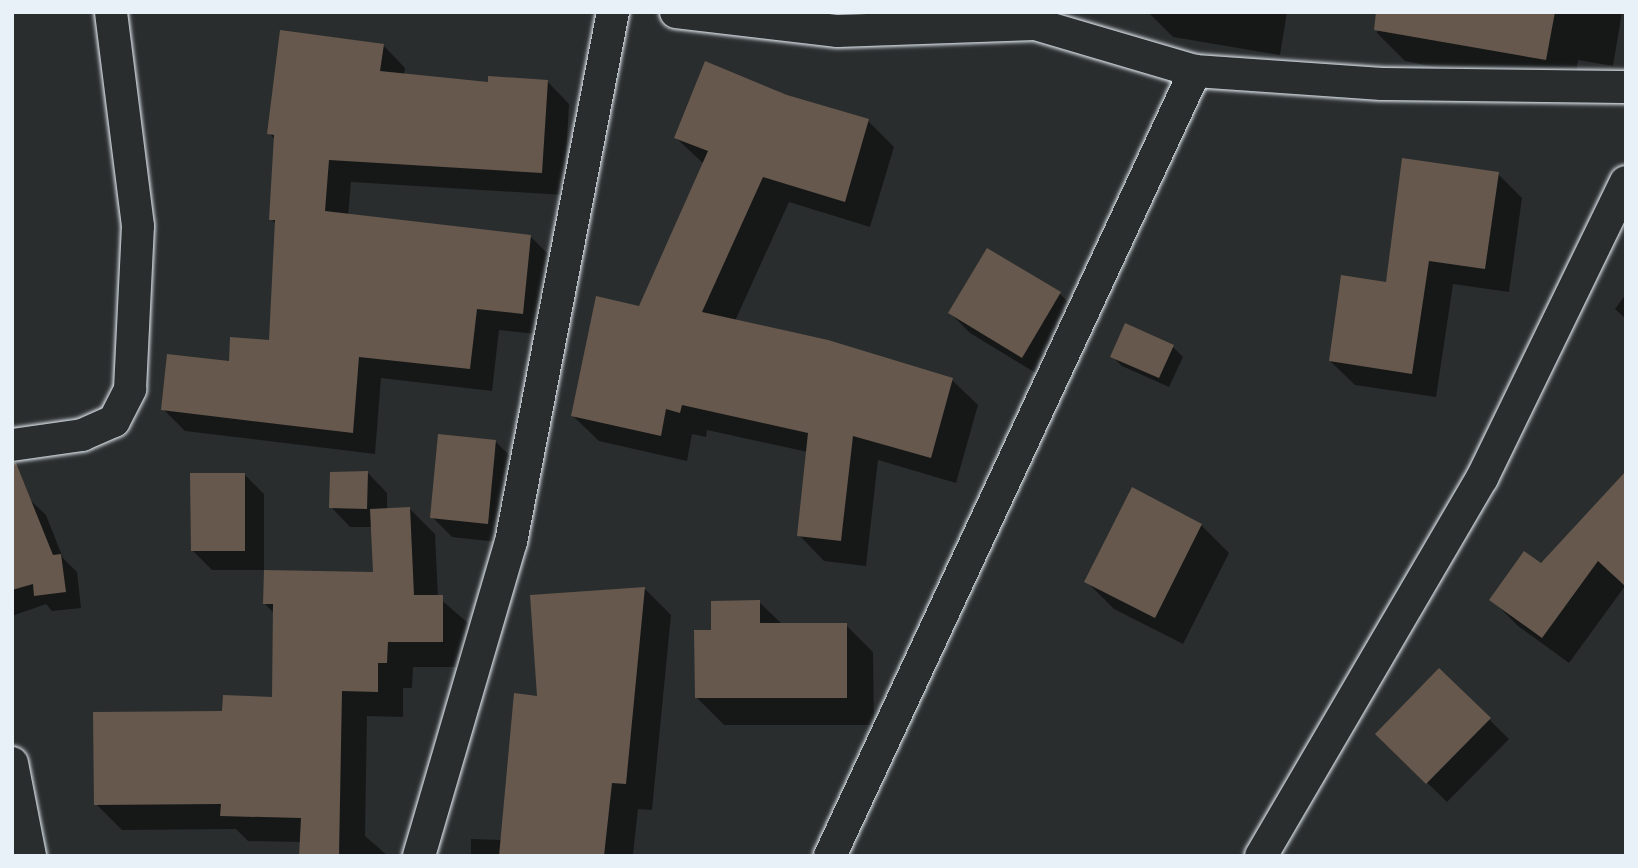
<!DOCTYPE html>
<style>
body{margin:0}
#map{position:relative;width:1638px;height:868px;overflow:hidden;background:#2a2d2e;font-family:"Indie Flower",sans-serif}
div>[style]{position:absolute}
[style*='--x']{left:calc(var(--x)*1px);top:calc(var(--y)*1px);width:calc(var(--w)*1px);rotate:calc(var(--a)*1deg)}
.shadow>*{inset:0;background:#0007}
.building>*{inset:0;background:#66584d}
.roads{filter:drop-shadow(0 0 2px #e8f1f8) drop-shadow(0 0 2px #e8f1f8)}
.street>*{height:32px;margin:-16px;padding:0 16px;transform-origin:16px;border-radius:16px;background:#2a2d2e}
span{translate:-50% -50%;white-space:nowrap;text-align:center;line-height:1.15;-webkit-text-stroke:6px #2a2d2e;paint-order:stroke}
.frame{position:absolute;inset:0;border:14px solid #e8f1f8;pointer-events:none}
</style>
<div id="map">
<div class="shadow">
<div style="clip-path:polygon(1148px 12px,1287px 12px,1280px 55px,1173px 37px)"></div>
<div style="clip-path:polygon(1381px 12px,1622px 12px,1613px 66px,1578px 60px,1574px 87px,1464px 68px,1463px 73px,1405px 61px,1377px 33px)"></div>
<div style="clip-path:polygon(383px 45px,405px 68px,404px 75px,489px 84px,547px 81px,569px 104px,564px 195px,351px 182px,348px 216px,531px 237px,553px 259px,545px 335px,499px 330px,492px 391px,381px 378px,375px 454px,185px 431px,163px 409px,230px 362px,271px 342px,277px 225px,271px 219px,275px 140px,269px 133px)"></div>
<div style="clip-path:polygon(786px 96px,868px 121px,894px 147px,870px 227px,789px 202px,735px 321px,952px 380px,978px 405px,956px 483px,878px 460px,866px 566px,824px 561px,799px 535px,808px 452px,707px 430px,706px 437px,692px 434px,687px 461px,599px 441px,573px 416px,640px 308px,704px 164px,676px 138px)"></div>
<div style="clip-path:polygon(1498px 174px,1522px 198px,1509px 292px,1453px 284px,1436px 397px,1355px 385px,1330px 361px,1387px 284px)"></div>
<div style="clip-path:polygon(1060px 294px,1079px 313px,1042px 377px,970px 333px,950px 313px)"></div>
<div style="clip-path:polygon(1626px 294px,1626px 319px,1615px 309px)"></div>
<div style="clip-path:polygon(1173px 347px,1183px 357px,1169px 387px,1122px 366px,1112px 356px)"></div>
<div style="clip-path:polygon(495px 441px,515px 461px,507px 543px,452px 537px,432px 517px)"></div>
<div style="clip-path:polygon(368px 473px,387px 493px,387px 509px,409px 508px,435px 534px,438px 597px,468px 623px,468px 667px,413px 667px,412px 688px,403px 688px,403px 717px,367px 716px,365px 836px,388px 856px,301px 856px,301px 842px,248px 841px,236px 829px,122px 830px,96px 804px,224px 713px,274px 699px,275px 614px,265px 604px,374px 574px,372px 527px,350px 527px,331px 507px)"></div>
<div style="clip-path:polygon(244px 474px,264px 494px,264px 570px,212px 570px,193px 551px)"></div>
<div style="clip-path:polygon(1626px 498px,1625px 586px,1569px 663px,1518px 626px,1492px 600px)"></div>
<div style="clip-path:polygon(29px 499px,46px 515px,63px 558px,77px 572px,81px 608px,52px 611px,46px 604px,12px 616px,12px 506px)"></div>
<div style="clip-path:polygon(1201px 525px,1229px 553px,1183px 644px,1114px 609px,1086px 581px)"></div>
<div style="clip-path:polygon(645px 589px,671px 615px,652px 810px,638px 809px,633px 854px,639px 856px,471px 856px,471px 839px,502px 840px,539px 698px)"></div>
<div style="clip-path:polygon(759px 602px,782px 624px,846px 625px,873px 652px,874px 725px,724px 725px,696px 697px,713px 632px)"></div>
<div style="clip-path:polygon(1439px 670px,1509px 739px,1447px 802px,1377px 734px)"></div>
</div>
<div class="building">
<div style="clip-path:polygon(1376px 12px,1555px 12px,1546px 60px,1374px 30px)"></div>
<div style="clip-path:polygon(280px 30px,384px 44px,380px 71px,488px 82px,488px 76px,548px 80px,542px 173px,329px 160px,325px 211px,531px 235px,523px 314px,477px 309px,470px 369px,359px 357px,353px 433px,161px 410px,167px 354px,229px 361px,230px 337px,269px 340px,275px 220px,269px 220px,274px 135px,267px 134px)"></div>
<div style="clip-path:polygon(705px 61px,787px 95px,869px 119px,845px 202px,763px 177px,702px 312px,828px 340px,953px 378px,931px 458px,853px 436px,841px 541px,797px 536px,808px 433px,682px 405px,680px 413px,666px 409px,661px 436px,571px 416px,596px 296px,639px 306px,708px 151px,674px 138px)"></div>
<div style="clip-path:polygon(1402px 158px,1499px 172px,1485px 269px,1429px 261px,1412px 374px,1329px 361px,1341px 275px,1386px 282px)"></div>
<div style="clip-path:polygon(987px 248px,1061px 292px,1022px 358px,948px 313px)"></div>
<div style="clip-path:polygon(1125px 323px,1174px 345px,1159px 378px,1110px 357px)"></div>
<div style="clip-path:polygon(438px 434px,496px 440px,488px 524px,430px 518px)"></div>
<div style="clip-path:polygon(12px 463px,16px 463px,53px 555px,61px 554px,66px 592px,34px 596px,33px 584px,12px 590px)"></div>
<div style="clip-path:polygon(368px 471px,367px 509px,329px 508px,330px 472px)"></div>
<div style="clip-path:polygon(1626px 471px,1626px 587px,1598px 561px,1542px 638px,1489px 600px,1524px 551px,1541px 563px)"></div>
<div style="clip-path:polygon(190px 473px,245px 473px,245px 551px,191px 551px)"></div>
<div style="clip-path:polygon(1132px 487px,1202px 524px,1155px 618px,1084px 582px)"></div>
<div style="clip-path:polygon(410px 507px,414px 595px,443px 595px,443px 642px,388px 642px,387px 663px,378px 663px,378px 692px,342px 691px,339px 856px,299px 856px,301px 818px,220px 816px,221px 804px,94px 805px,93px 712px,222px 711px,223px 695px,272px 697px,273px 604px,263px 604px,264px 570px,373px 572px,370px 509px)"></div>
<div style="clip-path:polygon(645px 587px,626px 784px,612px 783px,604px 856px,499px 856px,514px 693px,537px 696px,530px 595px)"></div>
<div style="clip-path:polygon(760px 600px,760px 623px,847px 623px,847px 698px,695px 698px,694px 630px,711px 630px,711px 601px)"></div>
<div style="clip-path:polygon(1439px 668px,1491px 718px,1426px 784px,1375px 734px)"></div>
</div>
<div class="roads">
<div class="street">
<div style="--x:676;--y:12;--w:163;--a:6.7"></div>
<div style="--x:838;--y:31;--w:197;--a:-2"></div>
<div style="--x:1035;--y:24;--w:167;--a:16.4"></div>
<div style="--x:1195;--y:71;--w:187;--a:4"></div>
<div style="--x:1382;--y:84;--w:244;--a:0.7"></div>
<div style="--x:12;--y:445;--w:71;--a:-8.1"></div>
<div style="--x:82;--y:435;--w:35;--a:-24"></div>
<div style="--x:114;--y:421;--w:36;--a:-63"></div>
<div style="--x:130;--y:389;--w:163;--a:-87.2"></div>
<div style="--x:138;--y:226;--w:216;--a:-97.2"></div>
<div style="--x:12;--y:763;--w:95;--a:79"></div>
<div style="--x:419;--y:856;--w:327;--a:-73.7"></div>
<div style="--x:511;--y:542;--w:540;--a:-79.11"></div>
<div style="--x:830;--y:856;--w:866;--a:-65.06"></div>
<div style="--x:1261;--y:856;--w:438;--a:-59.7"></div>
<div style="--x:1482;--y:478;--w:329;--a:-64.1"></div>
</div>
</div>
<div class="frame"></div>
</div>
